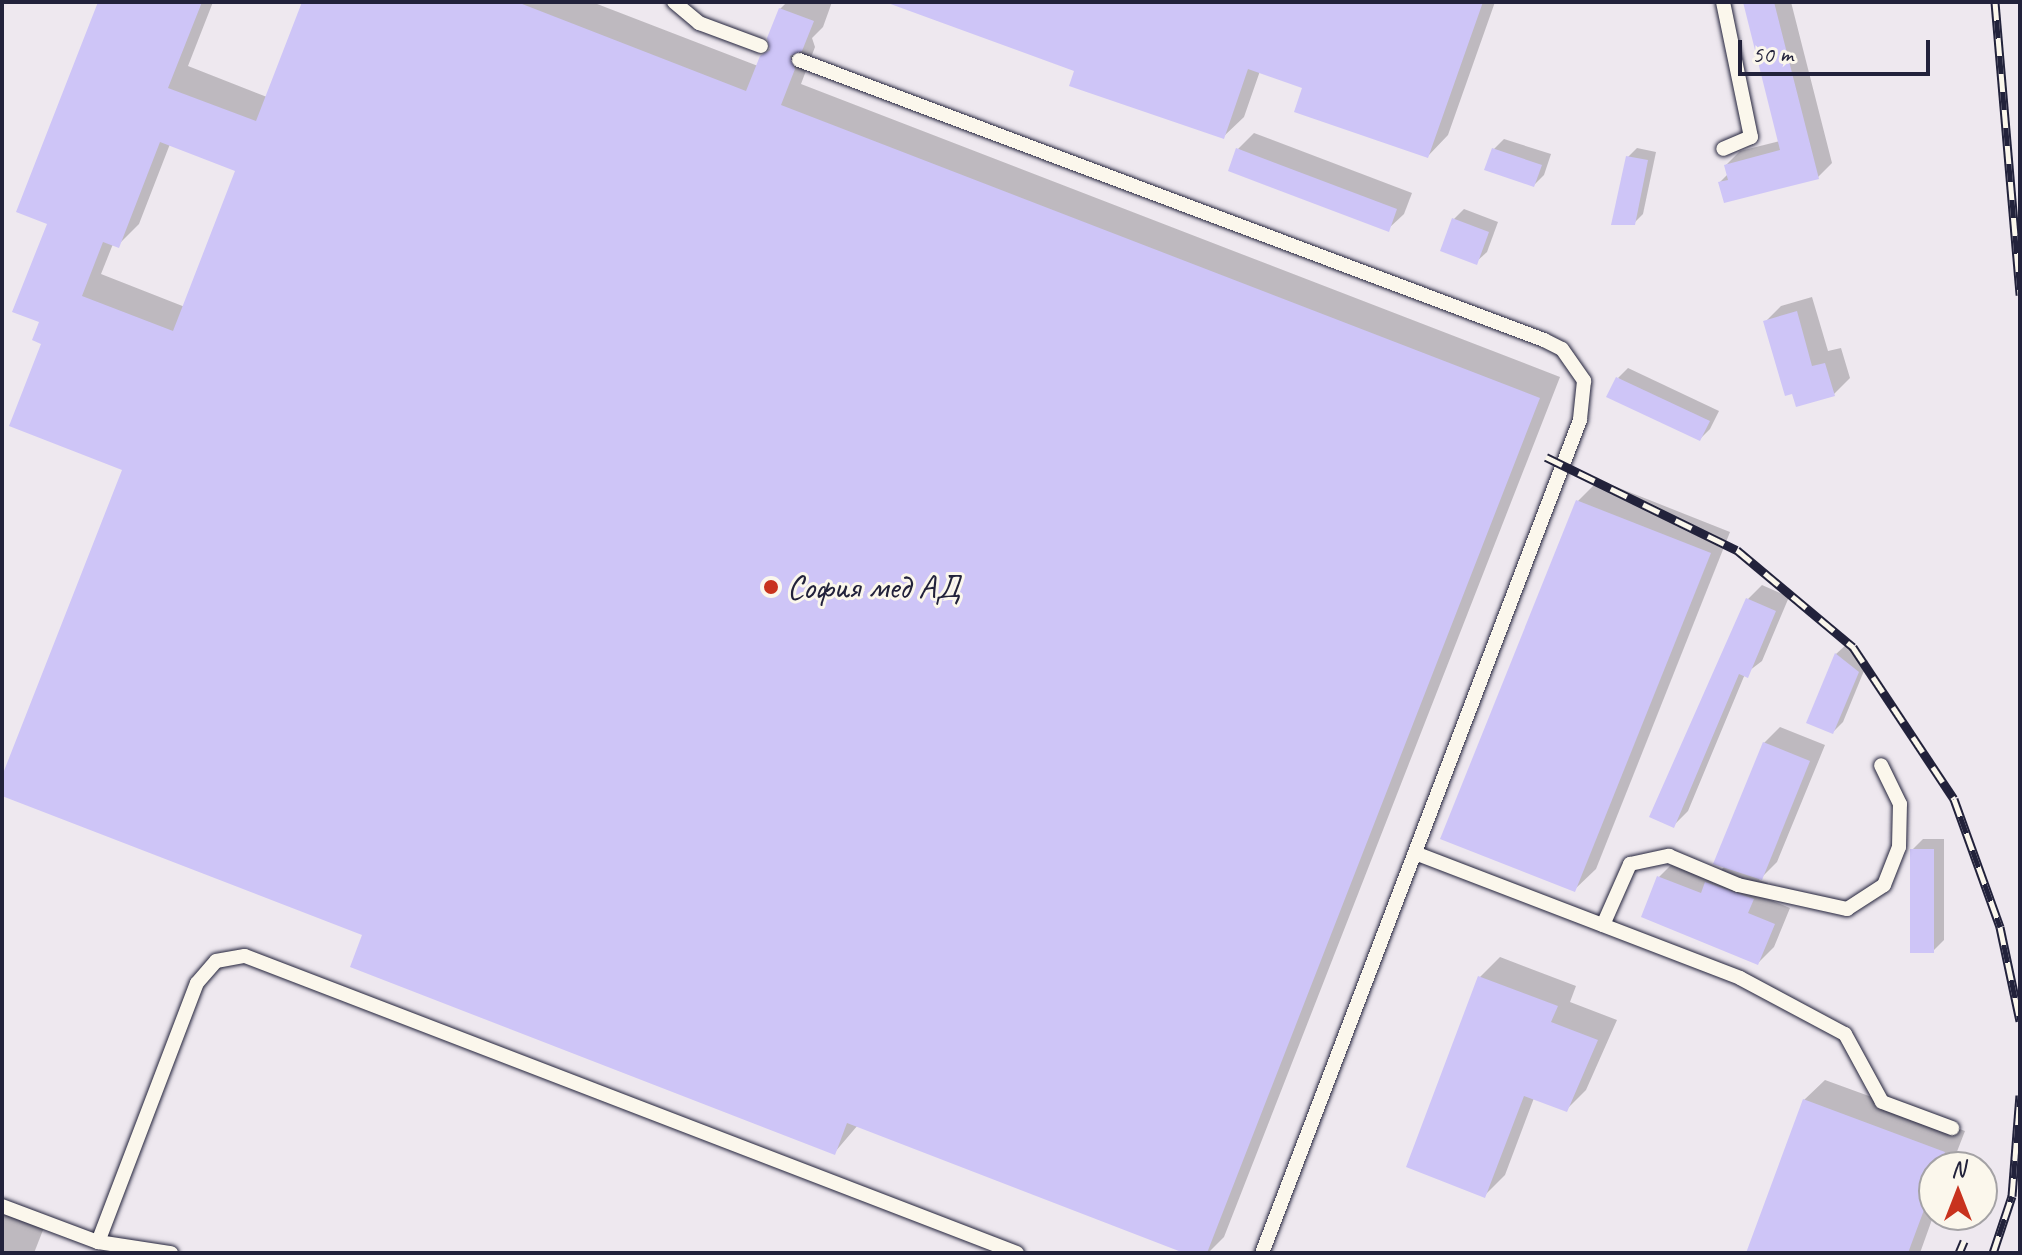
<!DOCTYPE html>
<meta charset="utf-8">
<style>
body{margin:0}
#map{position:relative;width:2022px;height:1255px;overflow:hidden;background:#fbf7ec;font-family:Caveat,sans-serif}
div>[style]{position:absolute}
[style*='--x']{left:calc(var(--x)*1px);top:calc(var(--y)*1px);width:calc(var(--w)*1px);rotate:calc(var(--a)*1deg)}
.built>*{inset:0;background:#eee8ef}
.shadow>*{inset:0;background:#0003}
.building>*{inset:0;background:#cec5f7}
.roads{filter:drop-shadow(0 0 2px #22223b) drop-shadow(0 0 2px #22223b)}
.lane>*{height:14px;margin:-7px;padding:0 7px;transform-origin:7px;border-radius:7px;background:#fbf7ec}
.rail>*{height:9px;margin-top:-4.5px;transform-origin:0;background:repeating-linear-gradient(90deg,#fbf7ec 0 18px,#22223b 0 36px);box-sizing:border-box;border-block:2px solid #22223b}
.dots>*{width:22px;height:22px;translate:-50% -50%;box-sizing:border-box;border:4px solid #fbf7ec;border-radius:50%}
span{translate:-50% -50%;white-space:nowrap;text-align:center;line-height:1.15;-webkit-text-stroke:6px #fbf7ec;paint-order:stroke}
.poi-label{font-size:34px;color:#22223b}
.left{translate:0 -50%;text-align:left}
.frame{position:absolute;inset:0;border:4px solid #22223b;pointer-events:none}
.north{position:absolute;left:1918px;top:1151px;width:80px;height:80px;box-sizing:border-box;background:#fbf7ec;border:2px solid #a4a2a5;border-radius:50%;rotate:0deg;font-size:22px;font-weight:700;line-height:32px;text-align:center;color:#22223b}
.north::after{content:'';display:block;margin:auto;width:28px;height:36px;background:#c8321e;clip-path:polygon(50% 0,100% 100%,50% 72%,0 100%)}
.scale{position:absolute;left:1738px;top:40px;width:192px;height:36px;box-sizing:border-box;border:4px solid #22223b;border-top:0;padding-left:10px;font-size:24px;line-height:28px;white-space:nowrap;color:#22223b;-webkit-text-stroke:6px #fbf7ec;paint-order:stroke}
</style>
<div id="map">
<div class="built">
<div style="clip-path:polygon(evenodd,2px 2px,2020px 2px,2020px 1253px,2px 1253px,2px 2px,1934px 1167px,1982px 1167px,1982px 1215px,1934px 1215px,1934px 1167px)"></div>
</div>
<div class="shadow">
<div style="clip-path:polygon(evenodd,100px 2px,213px 2px,188px 66px,267px 97px,304px 2px,592px 2px,758px 66px,771px 47px,780px 9px,787px 2px,832px 2px,823px 27px,812px 38px,815px 47px,801px 84px,1560px 377px,1224px 1237px,1208px 1253px,1189px 1253px,858px 1125px,835px 1152px,365px 934px,2px 793px,2px 782px,124px 468px,44px 343px,42px 321px,49px 223px,100px 2px,170px 144px,238px 170px,185px 307px,101px 274px,113px 244px,118px 245px,139px 224px,170px 144px)"></div>
<div style="clip-path:polygon(889px 2px,1495px 2px,1448px 135px,1428px 156px,1305px 87px,1260px 71px,1244px 117px,1223px 137px,1077px 70px)"></div>
<div style="clip-path:polygon(1745px 2px,1791px 2px,1832px 163px,1818px 177px,1720px 182px,1728px 174px,1726px 165px,1740px 151px,1780px 141px)"></div>
<div style="clip-path:polygon(1254px 133px,1412px 193px,1404px 214px,1388px 229px,1238px 149px)"></div>
<div style="clip-path:polygon(1504px 139px,1551px 154px,1544px 175px,1534px 185px,1494px 149px)"></div>
<div style="clip-path:polygon(1637px 148px,1656px 152px,1643px 214px,1634px 223px,1628px 157px)"></div>
<div style="clip-path:polygon(1464px 209px,1498px 222px,1487px 252px,1476px 262px,1454px 219px)"></div>
<div style="clip-path:polygon(1812px 297px,1828px 351px,1841px 348px,1850px 378px,1834px 394px,1765px 322px,1781px 306px)"></div>
<div style="clip-path:polygon(1628px 368px,1719px 411px,1710px 429px,1700px 439px,1618px 378px)"></div>
<div style="clip-path:polygon(1599px 480px,1730px 532px,1596px 869px,1574px 890px,1578px 501px)"></div>
<div style="clip-path:polygon(1762px 585px,1789px 597px,1762px 661px,1745px 674px,1688px 811px,1674px 825px,1748px 599px)"></div>
<div style="clip-path:polygon(1847px 644px,1868px 661px,1843px 722px,1833px 732px,1836px 654px)"></div>
<div style="clip-path:polygon(1780px 727px,1825px 745px,1777px 862px,1759px 880px,1768px 883px,1763px 897px,1790px 908px,1774px 947px,1758px 963px,1643px 916px,1659px 877px,1675px 861px,1714px 877px,1725px 866px,1764px 743px)"></div>
<div style="clip-path:polygon(1923px 839px,1944px 839px,1944px 940px,1933px 951px,1912px 850px)"></div>
<div style="clip-path:polygon(1500px 957px,1576px 986px,1570px 1002px,1617px 1020px,1586px 1090px,1566px 1110px,1534px 1098px,1505px 1175px,1485px 1195px,1480px 977px)"></div>
<div style="clip-path:polygon(1825px 1080px,1965px 1131px,1951px 1167px,1934px 1167px,1934px 1214px,1920px 1253px,1748px 1253px,1804px 1100px)"></div>
<div style="clip-path:polygon(2px 1211px,45px 1225px,34px 1253px,2px 1253px)"></div>
</div>
<div class="building">
<div style="clip-path:polygon(evenodd,98px 2px,202px 2px,168px 88px,256px 121px,302px 2px,517px 2px,746px 91px,760px 56px,770px 50px,767px 38px,779px 8px,814px 21px,802px 51px,790px 56px,795px 69px,781px 105px,1540px 398px,1207px 1253px,1184px 1253px,847px 1123px,835px 1155px,350px 967px,362px 935px,2px 796px,2px 776px,122px 470px,9px 426px,41px 344px,32px 340px,39px 322px,12px 312px,47px 224px,16px 212px,98px 2px,160px 142px,235px 171px,173px 331px,82px 296px,103px 242px,119px 248px,160px 142px)"></div>
<div style="clip-path:polygon(885px 2px,1483px 2px,1428px 158px,1294px 112px,1302px 88px,1248px 69px,1224px 139px,1069px 86px,1074px 71px)"></div>
<div style="clip-path:polygon(1743px 2px,1774px 2px,1819px 179px,1724px 203px,1718px 182px,1728px 180px,1724px 165px,1780px 150px)"></div>
<div style="clip-path:polygon(1236px 148px,1397px 209px,1389px 232px,1228px 171px)"></div>
<div style="clip-path:polygon(1492px 148px,1542px 165px,1534px 187px,1484px 170px)"></div>
<div style="clip-path:polygon(1626px 156px,1648px 160px,1635px 225px,1611px 225px)"></div>
<div style="clip-path:polygon(1452px 218px,1489px 232px,1477px 265px,1440px 251px)"></div>
<div style="clip-path:polygon(1797px 311px,1812px 366px,1825px 363px,1835px 396px,1796px 407px,1792px 394px,1785px 396px,1763px 321px)"></div>
<div style="clip-path:polygon(1616px 377px,1710px 421px,1700px 441px,1606px 397px)"></div>
<div style="clip-path:polygon(1576px 500px,1711px 553px,1575px 892px,1440px 839px)"></div>
<div style="clip-path:polygon(1746px 598px,1776px 611px,1748px 678px,1739px 674px,1674px 828px,1649px 817px)"></div>
<div style="clip-path:polygon(1835px 653px,1859px 672px,1833px 734px,1806px 723px)"></div>
<div style="clip-path:polygon(1763px 742px,1810px 761px,1762px 880px,1713px 864px)"></div>
<div style="clip-path:polygon(1910px 849px,1934px 849px,1934px 953px,1910px 953px)"></div>
<div style="clip-path:polygon(1657px 876px,1701px 893px,1705px 882px,1754px 899px,1748px 913px,1775px 924px,1758px 965px,1641px 917px)"></div>
<div style="clip-path:polygon(1478px 976px,1558px 1006px,1551px 1022px,1598px 1040px,1567px 1112px,1524px 1096px,1485px 1198px,1406px 1167px)"></div>
<div style="clip-path:polygon(1803px 1099px,1945px 1152px,1940px 1167px,1934px 1167px,1934px 1183px,1908px 1253px,1746px 1253px)"></div>
</div>
<div class="roads">
<div class="lane">
<div style="--x:674;--y:2;--w:33;--a:40"></div>
<div style="--x:699;--y:23;--w:66;--a:20.4"></div>
<div style="--x:1723;--y:2;--w:138;--a:78.3"></div>
<div style="--x:1751;--y:137;--w:30;--a:157"></div>
<div style="--x:799;--y:60;--w:796;--a:20.6"></div>
<div style="--x:1544;--y:340;--w:20;--a:27"></div>
<div style="--x:1562;--y:349;--w:39;--a:55"></div>
<div style="--x:1584;--y:381;--w:39;--a:96"></div>
<div style="--x:1580;--y:420;--w:892;--a:110.89"></div>
<div style="--x:1415;--y:853;--w:348;--a:21"></div>
<div style="--x:1740;--y:978;--w:119;--a:28.1"></div>
<div style="--x:1845;--y:1034;--w:77;--a:61.4"></div>
<div style="--x:1882;--y:1102;--w:75;--a:20.4"></div>
<div style="--x:1603;--y:925;--w:67;--a:-66.1"></div>
<div style="--x:1630;--y:864;--w:40;--a:-12"></div>
<div style="--x:1669;--y:856;--w:75;--a:22.8"></div>
<div style="--x:1738;--y:885;--w:112;--a:12.4"></div>
<div style="--x:1847;--y:909;--w:44;--a:-33"></div>
<div style="--x:1884;--y:885;--w:41;--a:-68.5"></div>
<div style="--x:1899;--y:847;--w:43;--a:-88.7"></div>
<div style="--x:1900;--y:804;--w:43;--a:-116"></div>
<div style="--x:2;--y:1206;--w:103;--a:20.6"></div>
<div style="--x:98;--y:1242;--w:74;--a:8.6"></div>
<div style="--x:98;--y:1242;--w:277;--a:-69.1"></div>
<div style="--x:197;--y:983;--w:29;--a:-49"></div>
<div style="--x:216;--y:961;--w:29;--a:-10"></div>
<div style="--x:245;--y:956;--w:827;--a:21.04"></div>
</div>
</div>
<div class="rail">
<div style="--x:1995;--y:2;--w:294;--a:85.1"></div>
<div style="--x:1546;--y:457;--w:212;--a:26"></div>
<div style="--x:1737;--y:550;--w:151;--a:39.9"></div>
<div style="--x:1853;--y:647;--w:182;--a:56.4"></div>
<div style="--x:1954;--y:799;--w:136;--a:70.2"></div>
<div style="--x:2000;--y:927;--w:96;--a:78"></div>
<div style="--x:1959;--y:1253;--w:13;--a:-67"></div>
<div style="--x:1993;--y:1253;--w:60;--a:-71.6"></div>
<div style="--x:2012;--y:1196;--w:101;--a:-85.5"></div>
</div>
<div class="dots">
<div style="left:771px;top:587px;background:#c8321e"></div>
</div>
<div class="poi-label">
<span class="left" style="left:787px;top:587px">София мед АД</span>
</div>
<div class="frame"></div>
<div class="north">N</div>
<div class="scale">50 m</div>
</div>
